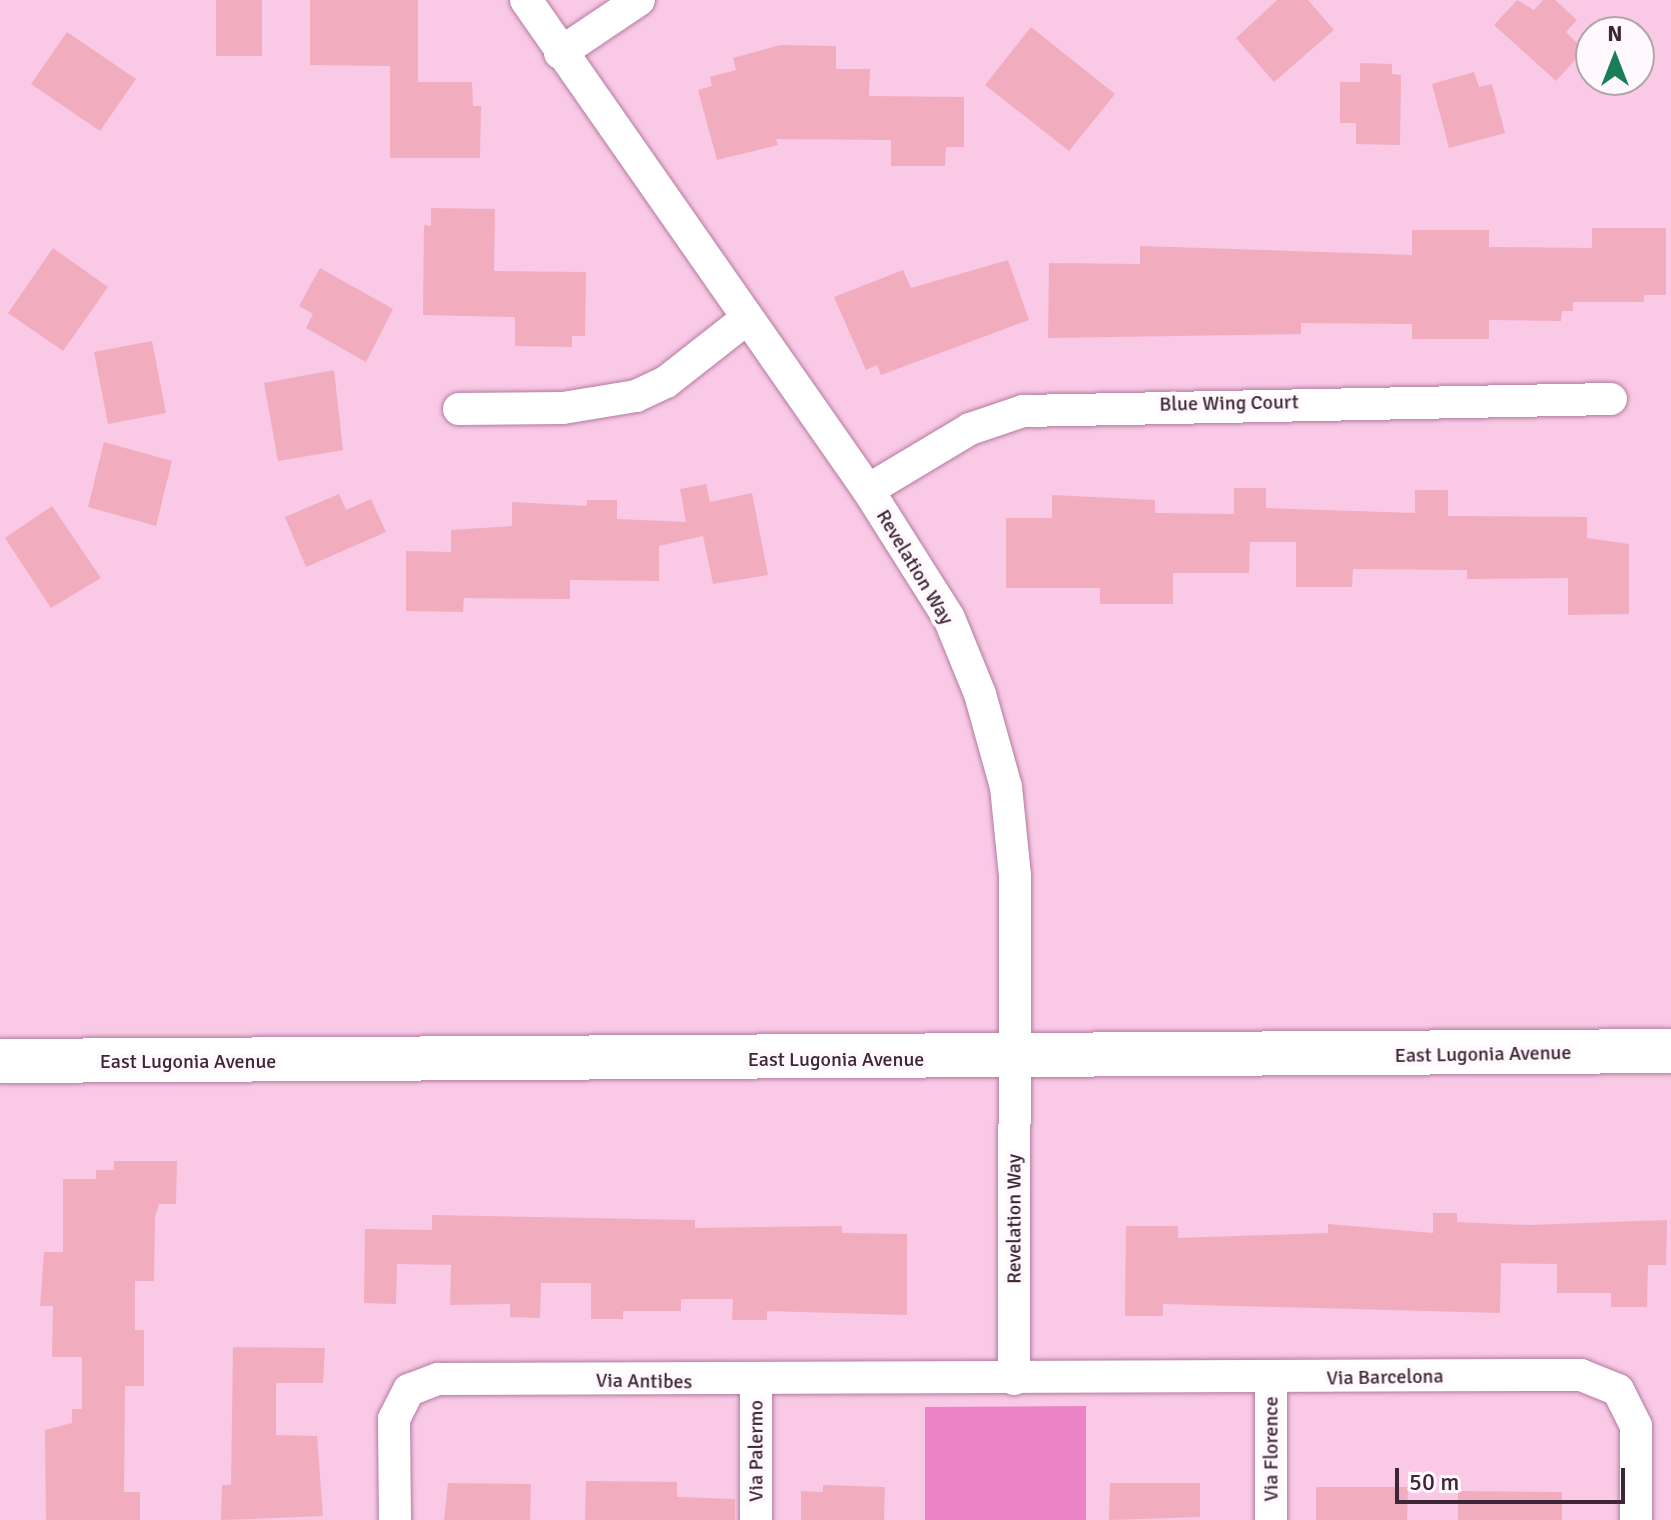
<!DOCTYPE html>
<style>
body{margin:0}
#map{position:relative;width:1671px;height:1520px;overflow:hidden;background:#f9c9e6;font-family:Signika,sans-serif}
div>[style]{position:absolute}
[style*='--x']{left:calc(var(--x)*1px);top:calc(var(--y)*1px);width:calc(var(--w)*1px);rotate:calc(var(--a)*1deg)}
.green>*{inset:0;background:#ec83c7}
.building>*{inset:0;background:#f1adbe}
.roads{filter:drop-shadow(0 0 2px #b37b9e) drop-shadow(0 0 2px #b37b9e)}
.minor>*{height:32px;margin:-16px;padding:0 16px;transform-origin:16px;border-radius:16px;background:#fff}
.secondary>*{height:44px;margin:-22px;padding:0 22px;transform-origin:22px;border-radius:22px;background:#fff}
span{translate:-50% -50%;white-space:nowrap;text-align:center;line-height:1.15;-webkit-text-stroke:8px #fff8fc;paint-order:stroke}
.street-label{font-size:20px;color:#3d2635}
.north{position:absolute;left:1575px;top:16px;width:80px;height:80px;box-sizing:border-box;background:#fff8fc;border:2px solid #b1a4ac;border-radius:50%;rotate:0deg;font-size:22px;font-weight:700;line-height:32px;text-align:center;color:#3d2635}
.north::after{content:'';display:block;margin:auto;width:28px;height:36px;background:#187e57;clip-path:polygon(50% 0,100% 100%,50% 72%,0 100%)}
.scale{position:absolute;left:1395px;top:1468px;width:230px;height:36px;box-sizing:border-box;border:4px solid #3d2635;border-top:0;padding-left:10px;font-size:24px;line-height:28px;white-space:nowrap;color:#3d2635;-webkit-text-stroke:6px #fff8fc;paint-order:stroke}
</style>
<div id="map">
<div class="green">
<div style="clip-path:polygon(1086px 1406px,1086px 1520px,925px 1520px,925px 1407px)"></div>
</div>
<div class="building">
<div style="clip-path:polygon(216px 0,262px 0,262px 56px,216px 56px)"></div>
<div style="clip-path:polygon(310px 0,418px 0,418px 82px,472px 82px,473px 106px,481px 106px,480px 158px,390px 158px,390px 66px,310px 65px)"></div>
<div style="clip-path:polygon(1277px 0,1308px 0,1334px 30px,1274px 82px,1236px 38px)"></div>
<div style="clip-path:polygon(1517px 0,1534px 10px,1543px 0,1555px 0,1577px 20px,1566px 32px,1584px 50px,1556px 81px,1494px 25px)"></div>
<div style="clip-path:polygon(1031px 27px,1115px 94px,1069px 151px,985px 85px)"></div>
<div style="clip-path:polygon(67px 32px,136px 79px,100px 131px,31px 84px)"></div>
<div style="clip-path:polygon(780px 45px,836px 46px,836px 69px,870px 69px,869px 96px,964px 97px,964px 147px,946px 147px,945px 166px,891px 166px,891px 140px,776px 139px,778px 145px,717px 160px,698px 90px,712px 86px,710px 77px,736px 70px,733px 58px)"></div>
<div style="clip-path:polygon(1360px 63px,1392px 64px,1392px 74px,1401px 75px,1400px 145px,1356px 144px,1356px 123px,1340px 123px,1340px 82px,1360px 82px)"></div>
<div style="clip-path:polygon(1474px 72px,1479px 87px,1492px 84px,1505px 133px,1449px 148px,1432px 84px)"></div>
<div style="clip-path:polygon(431px 208px,495px 209px,494px 271px,586px 272px,585px 336px,572px 336px,572px 347px,515px 346px,515px 317px,423px 315px,424px 225px,431px 226px)"></div>
<div style="clip-path:polygon(1592px 228px,1666px 228px,1666px 295px,1644px 295px,1644px 302px,1573px 302px,1573px 311px,1562px 311px,1561px 321px,1489px 320px,1489px 339px,1412px 339px,1412px 324px,1301px 323px,1301px 334px,1048px 338px,1049px 263px,1140px 264px,1140px 246px,1412px 255px,1412px 230px,1489px 230px,1489px 247px,1592px 248px)"></div>
<div style="clip-path:polygon(53px 248px,108px 287px,63px 351px,8px 313px)"></div>
<div style="clip-path:polygon(1008px 260px,1029px 320px,881px 375px,877px 365px,866px 370px,834px 297px,903px 270px,911px 288px)"></div>
<div style="clip-path:polygon(320px 268px,393px 309px,366px 362px,306px 328px,313px 314px,299px 306px)"></div>
<div style="clip-path:polygon(152px 341px,166px 413px,108px 424px,94px 352px)"></div>
<div style="clip-path:polygon(334px 370px,343px 450px,278px 461px,264px 383px)"></div>
<div style="clip-path:polygon(104px 442px,172px 461px,156px 526px,88px 507px)"></div>
<div style="clip-path:polygon(706px 484px,710px 502px,752px 493px,768px 575px,713px 584px,703px 536px,659px 546px,659px 581px,570px 580px,570px 599px,464px 598px,463px 612px,406px 611px,406px 551px,451px 552px,451px 530px,512px 526px,512px 502px,587px 506px,587px 500px,617px 500px,617px 519px,686px 522px,680px 489px)"></div>
<div style="clip-path:polygon(1234px 488px,1266px 488px,1266px 508px,1415px 513px,1415px 490px,1448px 490px,1448px 516px,1587px 517px,1587px 538px,1629px 544px,1629px 614px,1568px 615px,1568px 578px,1467px 579px,1467px 570px,1353px 569px,1352px 587px,1296px 587px,1296px 542px,1250px 542px,1249px 573px,1173px 573px,1173px 604px,1100px 604px,1100px 588px,1006px 588px,1006px 518px,1052px 518px,1052px 495px,1155px 500px,1155px 513px,1234px 514px)"></div>
<div style="clip-path:polygon(339px 494px,346px 510px,371px 499px,386px 532px,306px 567px,285px 517px)"></div>
<div style="clip-path:polygon(52px 506px,101px 578px,51px 608px,5px 538px)"></div>
<div style="clip-path:polygon(114px 1161px,177px 1161px,176px 1204px,159px 1204px,155px 1217px,154px 1281px,135px 1281px,135px 1330px,144px 1330px,144px 1386px,125px 1386px,124px 1492px,140px 1492px,140px 1520px,46px 1520px,45px 1430px,72px 1423px,72px 1409px,82px 1409px,82px 1357px,52px 1357px,53px 1306px,40px 1306px,44px 1252px,63px 1252px,63px 1179px,96px 1179px,96px 1170px,114px 1170px)"></div>
<div style="clip-path:polygon(1433px 1213px,1457px 1213px,1457px 1222px,1529px 1225px,1667px 1220px,1666px 1265px,1648px 1265px,1647px 1307px,1611px 1307px,1611px 1293px,1557px 1293px,1557px 1264px,1501px 1263px,1500px 1313px,1163px 1304px,1163px 1316px,1125px 1316px,1126px 1226px,1178px 1226px,1178px 1238px,1328px 1233px,1328px 1224px,1433px 1233px)"></div>
<div style="clip-path:polygon(432px 1215px,695px 1220px,695px 1228px,842px 1226px,842px 1233px,907px 1234px,907px 1315px,767px 1311px,767px 1320px,732px 1320px,733px 1299px,681px 1299px,681px 1311px,623px 1311px,623px 1319px,591px 1319px,591px 1283px,541px 1283px,540px 1318px,510px 1317px,510px 1304px,450px 1305px,451px 1265px,397px 1264px,396px 1304px,364px 1303px,365px 1229px,432px 1230px)"></div>
<div style="clip-path:polygon(233px 1347px,325px 1348px,323px 1383px,276px 1383px,276px 1435px,317px 1436px,323px 1516px,221px 1520px,222px 1485px,231px 1485px)"></div>
<div style="clip-path:polygon(586px 1481px,677px 1482px,677px 1497px,735px 1499px,735px 1520px,585px 1520px)"></div>
<div style="clip-path:polygon(448px 1483px,531px 1484px,530px 1520px,444px 1520px)"></div>
<div style="clip-path:polygon(1110px 1483px,1200px 1483px,1200px 1517px,1109px 1520px)"></div>
<div style="clip-path:polygon(823px 1485px,885px 1487px,884px 1520px,801px 1520px,801px 1491px,823px 1492px)"></div>
<div style="clip-path:polygon(1316px 1487px,1408px 1487px,1407px 1520px,1316px 1520px)"></div>
<div style="clip-path:polygon(1458px 1491px,1562px 1492px,1562px 1520px,1458px 1520px)"></div>
</div>
<div class="roads">
<div class="minor">
<div style="--x:526;--y:0;--w:598;--a:55.09"></div>
<div style="--x:868;--y:490;--w:151;--a:57.7"></div>
<div style="--x:949;--y:618;--w:82;--a:67.8"></div>
<div style="--x:980;--y:694;--w:97;--a:74.4"></div>
<div style="--x:1006;--y:787;--w:88;--a:84.2"></div>
<div style="--x:1015;--y:875;--w:504;--a:90.11"></div>
<div style="--x:560;--y:53;--w:95;--a:-33.9"></div>
<div style="--x:459;--y:409;--w:104;--a:-0.6"></div>
<div style="--x:563;--y:408;--w:74;--a:-9.3"></div>
<div style="--x:636;--y:396;--w:33;--a:-25"></div>
<div style="--x:666;--y:382;--w:100;--a:-38.1"></div>
<div style="--x:868;--y:490;--w:119;--a:-30.9"></div>
<div style="--x:970;--y:429;--w:56;--a:-18.8"></div>
<div style="--x:1023;--y:411;--w:588;--a:-1.17"></div>
<div style="--x:1271;--y:1379;--w:141;--a:90"></div>
<div style="--x:756;--y:1382;--w:138;--a:90"></div>
<div style="--x:395;--y:1520;--w:101;--a:-90.6"></div>
<div style="--x:394;--y:1419;--w:33;--a:-63"></div>
<div style="--x:409;--y:1390;--w:31;--a:-21"></div>
<div style="--x:438;--y:1379;--w:1092;--a:-0.21"></div>
<div style="--x:1530;--y:1375;--w:51;--a:0"></div>
<div style="--x:1581;--y:1375;--w:40;--a:22"></div>
<div style="--x:1618;--y:1390;--w:40;--a:63.4"></div>
<div style="--x:1636;--y:1426;--w:94;--a:90"></div>
</div>
<div class="secondary">
<div style="--x:0;--y:1061;--w:1671;--a:-0.34"></div>
</div>
</div>
<div class="street-label">
<span style="left:1229px;top:403px;rotate:-1deg">Blue Wing Court</span>
<span style="left:915px;top:567px;rotate:59deg">Revelation Way</span>
<span style="left:1483px;top:1054px;rotate:-1deg">East Lugonia Avenue</span>
<span style="left:836px;top:1059px">East Lugonia Avenue</span>
<span style="left:188px;top:1061px">East Lugonia Avenue</span>
<span style="left:1014px;top:1219px;rotate:-90deg">Revelation Way</span>
<span style="left:1385px;top:1377px;rotate:-1deg">Via Barcelona</span>
<span style="left:644px;top:1381px;rotate:1deg">Via Antibes</span>
<span style="left:1271px;top:1449px;rotate:-90deg">Via Florence</span>
<span style="left:756px;top:1451px;rotate:-90deg">Via Palermo</span>
</div>
<div class="north">N</div>
<div class="scale">50 m</div>
</div>
